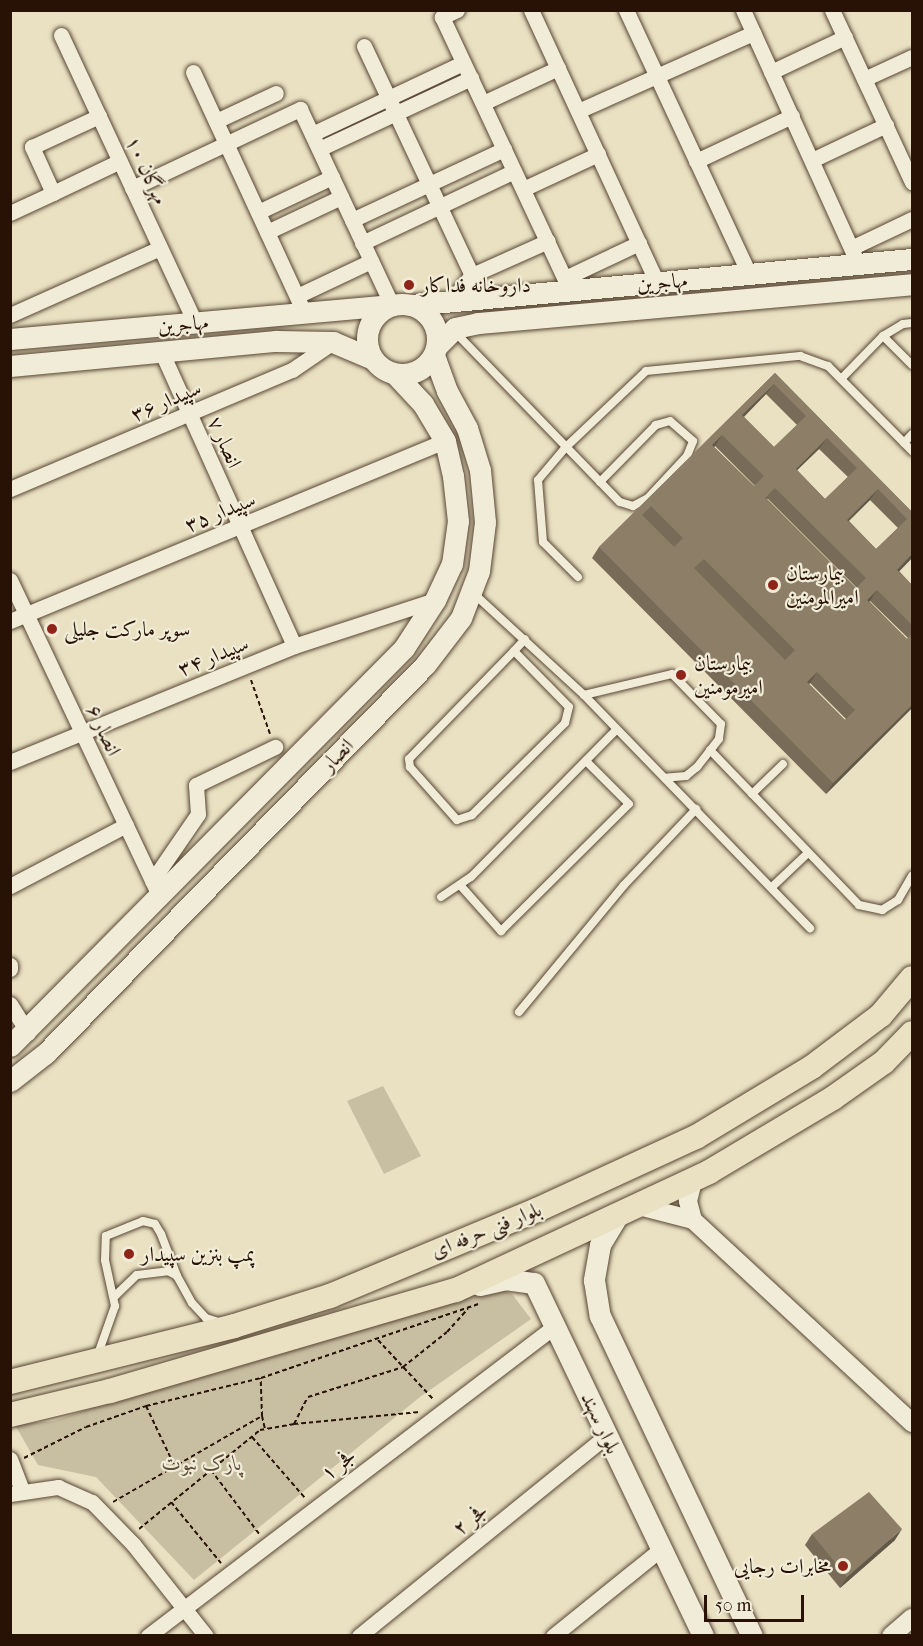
<!DOCTYPE html>
<meta charset="utf-8">
<style>
body{margin:0}
#map{position:relative;width:923px;height:1646px;overflow:hidden;background:#e9e1c2;font-family:"IM FELL French Canon",Amiri,serif}
div>[style]{position:absolute}
[style*='--x']{left:calc(var(--x)*1px);top:calc(var(--y)*1px);width:calc(var(--w)*1px);rotate:calc(var(--a)*1deg)}
.green>*{inset:0;background:#c8bea2}
.path>*{height:2px;margin-top:-1px;transform-origin:0;background:repeating-linear-gradient(90deg,#281205 0 4.5px,transparent 0 7.5px)}
.roads{filter:drop-shadow(0 0 2px #584634) drop-shadow(0 0 2px #584634)}
.service>*{height:8px;margin:-4px;padding:0 4px;transform-origin:4px;border-radius:4px;background:#f1ecd7}
.minor>*{height:15px;margin:-7.5px;padding:0 7.5px;transform-origin:7.5px;border-radius:7.5px;background:#f1ecd7}
.tertiary>*{height:18px;margin:-9px;padding:0 9px;transform-origin:9px;border-radius:9px;background:#f1ecd7}
.secondary>*{height:21px;margin:-10.5px;padding:0 10.5px;transform-origin:10.5px;border-radius:10.5px;background:#f1ecd7}
.secondary>.ring{margin:-10.5px;padding:0;box-sizing:content-box;background:none;border:21px solid #f1ecd7;border-radius:50%}
.primary>*{height:24px;margin:-12px;padding:0 12px;transform-origin:12px;border-radius:12px;background:#e9e1c2}
.wall>*{inset:0;background:#786c59}
.shaded-wall>*{inset:0;background:#625848}
.building>*{inset:0;background:#8c7e67}
.dots>*{width:16px;height:16px;translate:-50% -50%;box-sizing:border-box;border:3px solid #f1ecd7;border-radius:50%}
span{translate:-50% -50%;white-space:nowrap;text-align:center;line-height:1.15;-webkit-text-stroke:4.5px #f1ecd7;paint-order:stroke}
.street-label{font-size:21px;color:#281205}
.poi-label{font-size:21px;color:#281205}
.left{translate:0 -50%;text-align:left}
.right{translate:-100% -50%;text-align:right}
.park-label{font-size:21px;color:#604e3c;font-style:italic}
.frame{position:absolute;inset:0;border:12px solid #281205;pointer-events:none}
.scale{position:absolute;left:704px;top:1595px;width:100px;height:27px;box-sizing:border-box;border:3px solid #281205;border-top:0;padding-left:8px;font-size:18px;line-height:21px;white-space:nowrap;color:#281205;-webkit-text-stroke:4px #f1ecd7;paint-order:stroke}
</style>
<div id="map">
<div class="green">
<div style="clip-path:polygon(383px 1086px,421px 1156px,384px 1174px,347px 1101px)"></div>
<div style="clip-path:polygon(478px 1280px,512px 1294px,531px 1319px,420px 1397px,194px 1580px,96px 1477px,38px 1465px,15px 1425px,53px 1421px)"></div>
</div>
<div class="path">
<div style="--x:251;--y:680;--w:57;--a:70.6"></div>
<div style="--x:378;--y:1340;--w:81;--a:47"></div>
<div style="--x:146;--y:1406;--w:68;--a:64.6"></div>
<div style="--x:262;--y:1416;--w:13;--a:77"></div>
<div style="--x:294;--y:1424;--w:126;--a:-5.5"></div>
<div style="--x:252;--y:1437;--w:81;--a:49"></div>
<div style="--x:24;--y:1458;--w:69;--a:-26.6"></div>
<div style="--x:86;--y:1427;--w:64;--a:-19.3"></div>
<div style="--x:146;--y:1406;--w:118;--a:-13.7"></div>
<div style="--x:261;--y:1378;--w:232;--a:-18.8"></div>
<div style="--x:211;--y:1470;--w:81;--a:53"></div>
<div style="--x:113;--y:1502;--w:172;--a:-30"></div>
<div style="--x:262;--y:1416;--w:38;--a:-92"></div>
<div style="--x:171;--y:1502;--w:79;--a:50.7"></div>
<div style="--x:139;--y:1529;--w:156;--a:-39.3"></div>
<div style="--x:260;--y:1430;--w:35;--a:-10"></div>
<div style="--x:294;--y:1424;--w:30;--a:-63"></div>
<div style="--x:308;--y:1397;--w:100;--a:-17.5"></div>
<div style="--x:403;--y:1367;--w:56;--a:-38.5"></div>
<div style="--x:447;--y:1332;--w:31;--a:-48"></div>
</div>
<div class="roads">
<div class="service">
<div style="--x:454;--y:331;--w:238;--a:45.9"></div>
<div style="--x:620;--y:502;--w:14;--a:17"></div>
<div style="--x:633;--y:506;--w:17;--a:-28"></div>
<div style="--x:648;--y:498;--w:57;--a:-47.1"></div>
<div style="--x:687;--y:456;--w:16;--a:-68"></div>
<div style="--x:693;--y:441;--w:30;--a:-139"></div>
<div style="--x:670;--y:421;--w:15;--a:164"></div>
<div style="--x:656;--y:425;--w:80;--a:134.5"></div>
<div style="--x:883;--y:336;--w:41;--a:45"></div>
<div style="--x:841;--y:379;--w:60;--a:-45.7"></div>
<div style="--x:883;--y:336;--w:23;--a:-31"></div>
<div style="--x:903;--y:324;--w:9;--a:-6"></div>
<div style="--x:904;--y:443;--w:12;--a:-48"></div>
<div style="--x:578;--y:577;--w:49;--a:-135"></div>
<div style="--x:543;--y:542;--w:62;--a:-94.6"></div>
<div style="--x:538;--y:480;--w:43;--a:-49.7"></div>
<div style="--x:566;--y:447;--w:110;--a:-43.5"></div>
<div style="--x:646;--y:371;--w:155;--a:-5.6"></div>
<div style="--x:800;--y:356;--w:30;--a:20"></div>
<div style="--x:828;--y:366;--w:120;--a:45.3"></div>
<div style="--x:472;--y:592;--w:152;--a:42.6"></div>
<div style="--x:584;--y:695;--w:325;--a:45.9"></div>
<div style="--x:514;--y:651;--w:78;--a:45.5"></div>
<div style="--x:569;--y:707;--w:16;--a:104"></div>
<div style="--x:565;--y:723;--w:131;--a:135.3"></div>
<div style="--x:472;--y:815;--w:16;--a:162"></div>
<div style="--x:457;--y:820;--w:71;--a:-131.6"></div>
<div style="--x:410;--y:767;--w:8;--a:-97"></div>
<div style="--x:409;--y:759;--w:151;--a:-45.8"></div>
<div style="--x:514;--y:651;--w:16;--a:-47"></div>
<div style="--x:584;--y:695;--w:90;--a:-13.4"></div>
<div style="--x:672;--y:674;--w:70;--a:45.6"></div>
<div style="--x:721;--y:724;--w:15;--a:98"></div>
<div style="--x:719;--y:739;--w:36;--a:128"></div>
<div style="--x:697;--y:767;--w:14;--a:141"></div>
<div style="--x:686;--y:776;--w:21;--a:175"></div>
<div style="--x:710;--y:750;--w:215;--a:46.1"></div>
<div style="--x:859;--y:905;--w:24;--a:12"></div>
<div style="--x:882;--y:910;--w:19;--a:-32"></div>
<div style="--x:898;--y:900;--w:28;--a:-60"></div>
<div style="--x:752;--y:794;--w:43;--a:-44.1"></div>
<div style="--x:460;--y:885;--w:62;--a:48.3"></div>
<div style="--x:501;--y:931;--w:180;--a:-44.8"></div>
<div style="--x:629;--y:804;--w:61;--a:-135"></div>
<div style="--x:772;--y:887;--w:50;--a:-43.4"></div>
<div style="--x:441;--y:897;--w:36;--a:-34"></div>
<div style="--x:471;--y:877;--w:206;--a:-45.4"></div>
<div style="--x:519;--y:1012;--w:165;--a:-50.4"></div>
<div style="--x:624;--y:885;--w:105;--a:-46.5"></div>
<div style="--x:115;--y:1296;--w:30;--a:-44"></div>
<div style="--x:137;--y:1275;--w:31;--a:-7"></div>
<div style="--x:168;--y:1271;--w:10;--a:29"></div>
<div style="--x:98;--y:1354;--w:51;--a:-70.5"></div>
<div style="--x:115;--y:1306;--w:47;--a:-102.3"></div>
<div style="--x:105;--y:1260;--w:24;--a:-88"></div>
<div style="--x:106;--y:1236;--w:40;--a:-22"></div>
<div style="--x:143;--y:1221;--w:12;--a:14"></div>
<div style="--x:155;--y:1224;--w:12;--a:59"></div>
<div style="--x:161;--y:1234;--w:45;--a:69.1"></div>
<div style="--x:177;--y:1276;--w:31;--a:61"></div>
<div style="--x:192;--y:1303;--w:21;--a:47"></div>
<div style="--x:206;--y:1318;--w:13;--a:18"></div>
</div>
<div class="minor">
<div style="--x:457;--y:10;--w:17;--a:155"></div>
<div style="--x:442;--y:17;--w:302;--a:64.9"></div>
<div style="--x:531;--y:10;--w:301;--a:65.2"></div>
<div style="--x:626;--y:10;--w:291;--a:65"></div>
<div style="--x:743;--y:10;--w:279;--a:65.6"></div>
<div style="--x:832;--y:10;--w:190;--a:65.1"></div>
<div style="--x:61;--y:35;--w:318;--a:65"></div>
<div style="--x:364;--y:46;--w:253;--a:64.8"></div>
<div style="--x:193;--y:72;--w:267;--a:65.2"></div>
<div style="--x:771;--y:72;--w:82;--a:-25.3"></div>
<div style="--x:864;--y:79;--w:53;--a:-24.6"></div>
<div style="--x:483;--y:103;--w:83;--a:-25"></div>
<div style="--x:578;--y:111;--w:192;--a:-24"></div>
<div style="--x:216;--y:121;--w:66;--a:-25"></div>
<div style="--x:312;--y:134;--w:167;--a:-25.2"></div>
<div style="--x:319;--y:149;--w:168;--a:-25"></div>
<div style="--x:812;--y:160;--w:82;--a:-25.3"></div>
<div style="--x:696;--y:161;--w:106;--a:-25.1"></div>
<div style="--x:132;--y:188;--w:186;--a:-25.2"></div>
<div style="--x:300;--y:109;--w:217;--a:64.9"></div>
<div style="--x:523;--y:189;--w:83;--a:-25"></div>
<div style="--x:53;--y:193;--w:74;--a:-25.5"></div>
<div style="--x:258;--y:212;--w:82;--a:-25.3"></div>
<div style="--x:10;--y:213;--w:47;--a:-24.9"></div>
<div style="--x:53;--y:193;--w:51;--a:-114.5"></div>
<div style="--x:32;--y:147;--w:74;--a:-24.8"></div>
<div style="--x:352;--y:220;--w:168;--a:-25"></div>
<div style="--x:267;--y:232;--w:82;--a:-25.3"></div>
<div style="--x:362;--y:243;--w:168;--a:-25.3"></div>
<div style="--x:853;--y:247;--w:65;--a:-25.4"></div>
<div style="--x:565;--y:278;--w:82;--a:-25.3"></div>
<div style="--x:297;--y:296;--w:82;--a:-25.3"></div>
<div style="--x:450;--y:302;--w:35;--a:-51"></div>
<div style="--x:472;--y:275;--w:83;--a:-24.1"></div>
<div style="--x:10;--y:315;--w:164;--a:-24.1"></div>
<div style="--x:162;--y:353;--w:321;--a:65.7"></div>
<div style="--x:10;--y:489;--w:306;--a:-22.9"></div>
<div style="--x:292;--y:370;--w:50;--a:-34.3"></div>
<div style="--x:10;--y:580;--w:351;--a:64.7"></div>
<div style="--x:10;--y:621;--w:471;--a:-22.5"></div>
<div style="--x:10;--y:762;--w:307;--a:-22.2"></div>
<div style="--x:294;--y:646;--w:148;--a:-18.1"></div>
<div style="--x:152;--y:881;--w:81;--a:-55.5"></div>
<div style="--x:198;--y:814;--w:29;--a:-94"></div>
<div style="--x:196;--y:785;--w:88;--a:-25.7"></div>
<div style="--x:10;--y:886;--w:131;--a:-27.7"></div>
<div style="--x:10;--y:965;--w:4;--a:90"></div>
<div style="--x:10;--y:1004;--w:34;--a:58"></div>
<div style="--x:10;--y:1459;--w:34;--a:69"></div>
<div style="--x:10;--y:1494;--w:49;--a:-8.3"></div>
<div style="--x:58;--y:1487;--w:37;--a:24"></div>
<div style="--x:92;--y:1502;--w:59;--a:45.7"></div>
<div style="--x:133;--y:1544;--w:117;--a:51.6"></div>
<div style="--x:148;--y:1636;--w:512;--a:-37.3"></div>
<div style="--x:359;--y:1636;--w:319;--a:-39"></div>
<div style="--x:553;--y:1636;--w:139;--a:-38.9"></div>
</div>
<div class="tertiary">
<div style="--x:639;--y:1206;--w:56;--a:14.5"></div>
<div style="--x:693;--y:1220;--w:299;--a:42.8"></div>
<div style="--x:693;--y:1220;--w:20;--a:-105"></div>
<div style="--x:688;--y:1201;--w:21;--a:-76"></div>
<div style="--x:693;--y:1181;--w:11;--a:-27"></div>
<div style="--x:891;--y:1636;--w:28;--a:-41"></div>
</div>
<div class="secondary">
<div class="ring" style="left:367px;top:304px;width:49px;height:49px"></div>
<div style="--x:411;--y:305;--w:503;--a:-5.25"></div>
<div style="--x:10;--y:339;--w:384;--a:-5.1"></div>
<div style="--x:437;--y:346;--w:25;--a:-45"></div>
<div style="--x:455;--y:328;--w:24;--a:-12"></div>
<div style="--x:478;--y:323;--w:436;--a:-5.1"></div>
<div style="--x:10;--y:366;--w:267;--a:-5.4"></div>
<div style="--x:276;--y:341;--w:57;--a:1"></div>
<div style="--x:333;--y:342;--w:43;--a:23"></div>
<div style="--x:10;--y:1046;--w:560;--a:-45.29"></div>
<div style="--x:404;--y:648;--w:57;--a:-57.1"></div>
<div style="--x:435;--y:600;--w:40;--a:-65"></div>
<div style="--x:452;--y:564;--w:43;--a:-82.1"></div>
<div style="--x:458;--y:521;--w:45;--a:-96.3"></div>
<div style="--x:453;--y:476;--w:36;--a:-103"></div>
<div style="--x:445;--y:441;--w:43;--a:-120.7"></div>
<div style="--x:423;--y:404;--w:41;--a:-133"></div>
<div style="--x:10;--y:1081;--w:46;--a:-37.9"></div>
<div style="--x:46;--y:1053;--w:542;--a:-45.67"></div>
<div style="--x:425;--y:665;--w:59;--a:-52.5"></div>
<div style="--x:461;--y:618;--w:50;--a:-69"></div>
<div style="--x:479;--y:571;--w:49;--a:-83"></div>
<div style="--x:485;--y:522;--w:52;--a:-95.5"></div>
<div style="--x:480;--y:470;--w:44;--a:-107.2"></div>
<div style="--x:467;--y:428;--w:42;--a:-118.4"></div>
<div style="--x:447;--y:391;--w:38;--a:-110"></div>
<div style="--x:619;--y:1213;--w:37;--a:121"></div>
<div style="--x:600;--y:1245;--w:36;--a:100"></div>
<div style="--x:594;--y:1280;--w:36;--a:81"></div>
<div style="--x:600;--y:1316;--w:354;--a:64.6"></div>
<div style="--x:480;--y:1285;--w:26;--a:-13"></div>
<div style="--x:505;--y:1279;--w:29;--a:8"></div>
<div style="--x:534;--y:1283;--w:391;--a:64.4"></div>
</div>
<div class="primary">
<div style="--x:10;--y:1382;--w:231;--a:-14"></div>
<div style="--x:234;--y:1326;--w:101;--a:-17.4"></div>
<div style="--x:330;--y:1296;--w:224;--a:-22.6"></div>
<div style="--x:537;--y:1210;--w:175;--a:-24.7"></div>
<div style="--x:696;--y:1137;--w:135;--a:-31.1"></div>
<div style="--x:812;--y:1067;--w:86;--a:-37"></div>
<div style="--x:881;--y:1015;--w:48;--a:-50"></div>
<div style="--x:10;--y:1415;--w:103;--a:-13.5"></div>
<div style="--x:110;--y:1391;--w:360;--a:-16.3"></div>
<div style="--x:456;--y:1290;--w:279;--a:-25"></div>
<div style="--x:709;--y:1172;--w:144;--a:-30.8"></div>
<div style="--x:833;--y:1098;--w:62;--a:-35.2"></div>
<div style="--x:884;--y:1062;--w:40;--a:-46"></div>
</div>
</div>
<div class="wall">
<div style="clip-path:polygon(evenodd,775px 373px,912px 512px,912px 558px,899px 571px,912px 585px,912px 708px,826px 794px,592px 558px,599px 547px,775px 373px,766px 394px,797px 425px,774px 447px,744px 417px,766px 394px,775px 373px,715px 446px,755px 486px,754px 486px,714px 447px,715px 446px,775px 373px,819px 449px,848px 477px,825px 499px,797px 470px,819px 449px,775px 373px,767px 499px,768px 499px,856px 587px,856px 588px,767px 499px,775px 373px,870px 500px,898px 528px,876px 549px,849px 521px,870px 500px,775px 373px,869px 601px,870px 601px,908px 638px,907px 639px,869px 601px,775px 373px,810px 683px,846px 719px,845px 720px,809px 684px,810px 683px)"></div>
<div style="clip-path:polygon(812px 1534px,895px 1540px,840px 1588px,805px 1545px)"></div>
</div>
<div class="shaded-wall">
<div style="clip-path:polygon(774px 384px,766px 394px,734px 426px,742px 415px)"></div>
<div style="clip-path:polygon(722px 435px,715px 446px,705px 456px,712px 445px)"></div>
<div style="clip-path:polygon(827px 438px,819px 449px,788px 479px,796px 469px)"></div>
<div style="clip-path:polygon(878px 489px,870px 500px,839px 530px,847px 520px)"></div>
<div style="clip-path:polygon(912px 554px,912px 558px,890px 581px,897px 570px)"></div>
<div style="clip-path:polygon(877px 590px,870px 601px,860px 611px,867px 600px)"></div>
<div style="clip-path:polygon(817px 672px,810px 683px,799px 693px,807px 682px)"></div>
<div style="clip-path:polygon(912px 705px,912px 708px,826px 794px,833px 783px)"></div>
<div style="clip-path:polygon(902px 1529px,895px 1540px,840px 1588px,847px 1577px)"></div>
</div>
<div class="building">
<div style="clip-path:polygon(evenodd,775px 373px,912px 512px,912px 554px,897px 570px,912px 585px,912px 625px,877px 590px,867px 600px,907px 639px,912px 634px,912px 705px,833px 783px,599px 547px,775px 373px,774px 384px,806px 416px,774px 447px,742px 415px,774px 384px,775px 373px,722px 435px,764px 476px,754px 486px,712px 445px,722px 435px,775px 373px,827px 438px,857px 468px,825px 499px,796px 469px,827px 438px,775px 373px,775px 488px,866px 578px,856px 588px,765px 498px,775px 488px,775px 373px,878px 489px,907px 519px,876px 549px,847px 520px,878px 489px,775px 373px,651px 506px,683px 538px,674px 547px,642px 515px,651px 506px,775px 373px,704px 559px,795px 650px,785px 660px,694px 568px,704px 559px,775px 373px,817px 672px,855px 710px,845px 720px,807px 682px,817px 672px)"></div>
<div style="clip-path:polygon(869px 1492px,902px 1529px,847px 1577px,812px 1534px)"></div>
</div>
<div class="dots">
<div style="left:409px;top:285px;background:#8f2418"></div>
<div style="left:773px;top:585px;background:#8f2418"></div>
<div style="left:52px;top:629px;background:#8f2418"></div>
<div style="left:681px;top:675px;background:#8f2418"></div>
<div style="left:129px;top:1254px;background:#8f2418"></div>
<div style="left:843px;top:1566px;background:#8f2418"></div>
</div>
<div class="street-label">
<span style="left:147px;top:170px;rotate:65deg">مهرگان ۱۰</span>
<span style="left:662px;top:282px;rotate:-5deg">مهاجرین</span>
<span style="left:183px;top:324px;rotate:-5deg">مهاجرین</span>
<span style="left:166px;top:401px;rotate:-23deg">سپیدار ۳۶</span>
<span style="left:225px;top:442px;rotate:66deg">انصار ۷</span>
<span style="left:220px;top:512px;rotate:-22deg">سپیدار ۳۵</span>
<span style="left:213px;top:656px;rotate:-22deg">سپیدار ۳۴</span>
<span style="left:104px;top:730px;rotate:65deg">انصار ۶</span>
<span style="left:337px;top:755px;rotate:-46deg">انصار</span>
<span style="left:486px;top:1230px;rotate:-22deg">بلوار فنی حرفه ای</span>
<span style="left:601px;top:1423px;rotate:65deg">بلوار سهند</span>
<span style="left:338px;top:1464px;rotate:-38deg">فجر ۱</span>
<span style="left:470px;top:1519px;rotate:-39deg">فجر ۲</span>
</div>
<div class="poi-label">
<span class="left" style="left:421px;top:285px">داروخانه فداکار</span>
<span class="left" style="left:786px;top:585px">بیمارستان<br>امیرالمومنین</span>
<span class="left" style="left:64px;top:629px">سوپر مارکت جلیلی</span>
<span class="left" style="left:694px;top:675px">بیمارستان<br>امیرمومنین</span>
<span class="left" style="left:141px;top:1254px">پمپ بنزین سپیدار</span>
<span class="right" style="left:831px;top:1566px">مخابرات رجایی</span>
</div>
<div class="park-label">
<span style="left:202px;top:1463px">پارک نبوت</span>
</div>
<div class="frame"></div>
<div class="scale">50 m</div>
</div>
